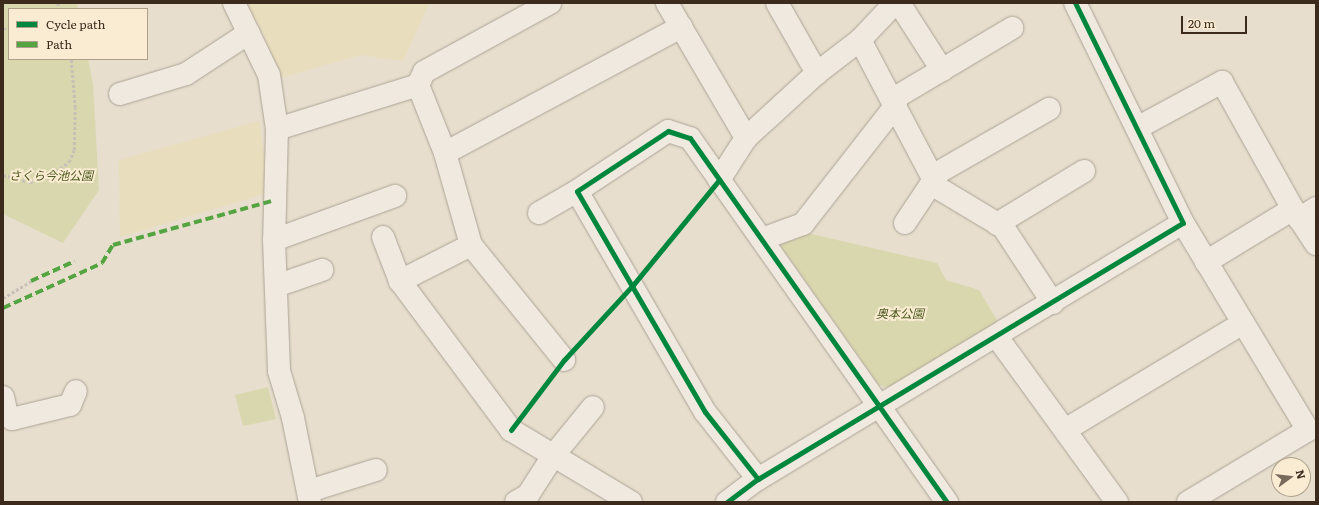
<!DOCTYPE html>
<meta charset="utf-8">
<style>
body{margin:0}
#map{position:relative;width:1319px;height:505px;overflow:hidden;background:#e7decd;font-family:Literata,"Noto Sans JP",serif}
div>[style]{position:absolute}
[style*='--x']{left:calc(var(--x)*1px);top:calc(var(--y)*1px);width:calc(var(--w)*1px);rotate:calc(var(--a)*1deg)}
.farmland>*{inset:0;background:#e8ddbc}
.green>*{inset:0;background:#d9d7ae}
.path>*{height:2.5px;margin-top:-1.25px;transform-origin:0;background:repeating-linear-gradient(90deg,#c7c0b6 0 3px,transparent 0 5px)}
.roads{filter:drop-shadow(0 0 1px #aca396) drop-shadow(0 0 1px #aca396)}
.minor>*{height:22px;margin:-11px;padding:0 11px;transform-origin:11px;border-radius:11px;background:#efe9df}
.quiet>*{height:4px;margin-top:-2px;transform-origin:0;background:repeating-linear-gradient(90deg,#54a441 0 8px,transparent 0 12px)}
.cycleway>*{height:5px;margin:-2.5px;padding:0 2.5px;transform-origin:2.5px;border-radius:2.5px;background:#00873e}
span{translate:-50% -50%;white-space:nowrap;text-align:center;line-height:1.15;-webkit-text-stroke:4px #f9ecd2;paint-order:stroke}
.park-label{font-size:12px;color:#4f5b21;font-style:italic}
.frame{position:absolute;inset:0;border:4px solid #3c2b1d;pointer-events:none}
.legend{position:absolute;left:8px;top:8px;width:140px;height:52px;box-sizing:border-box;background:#f9ecd2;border:1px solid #ad9f8a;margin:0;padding:5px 7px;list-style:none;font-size:12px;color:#3c2b1d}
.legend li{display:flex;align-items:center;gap:8px;height:20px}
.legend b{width:20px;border:1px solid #ad9f8a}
.north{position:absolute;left:1271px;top:457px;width:40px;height:40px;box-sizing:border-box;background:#f9ecd2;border:1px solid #ad9f8a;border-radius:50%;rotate:75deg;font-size:11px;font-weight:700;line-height:16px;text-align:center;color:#3c2b1d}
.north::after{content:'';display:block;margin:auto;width:14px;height:18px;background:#786a5b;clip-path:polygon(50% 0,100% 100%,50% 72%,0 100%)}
.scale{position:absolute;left:1181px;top:16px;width:66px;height:18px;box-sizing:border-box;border:2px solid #3c2b1d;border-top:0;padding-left:5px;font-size:12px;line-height:14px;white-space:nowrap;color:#3c2b1d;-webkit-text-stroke:3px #f9ecd2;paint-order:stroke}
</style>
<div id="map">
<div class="farmland">
<div style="clip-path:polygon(246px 3px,429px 3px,403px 61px,360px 55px,280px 78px,264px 34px)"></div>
<div style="clip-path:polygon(259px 121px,265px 163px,264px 194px,120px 237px,119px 160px)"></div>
</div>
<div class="green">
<div style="clip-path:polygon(3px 3px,77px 3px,78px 9px,9px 9px,9px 59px,88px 59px,93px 84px,99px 190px,63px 243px,3px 214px)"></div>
<div style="clip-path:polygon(807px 233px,937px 263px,946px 280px,979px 290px,998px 322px,890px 388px,879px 385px,781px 246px,784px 239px)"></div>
<div style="clip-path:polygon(268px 387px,276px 419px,243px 426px,235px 395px)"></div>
</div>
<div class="path">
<div style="--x:58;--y:3;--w:6;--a:81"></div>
<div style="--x:3;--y:29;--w:6;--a:0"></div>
<div style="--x:3;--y:175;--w:28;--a:15"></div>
<div style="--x:30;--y:182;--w:19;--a:-16"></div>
<div style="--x:48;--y:177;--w:26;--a:-36"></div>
<div style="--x:69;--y:162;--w:13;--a:-67"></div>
<div style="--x:74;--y:150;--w:42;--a:-88.6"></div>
<div style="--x:75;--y:108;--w:49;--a:-94.7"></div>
<div style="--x:648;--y:267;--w:90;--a:-50.8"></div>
<div style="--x:3;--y:298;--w:33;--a:-31"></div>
<div style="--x:580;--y:343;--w:54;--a:-47.2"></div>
<div style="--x:525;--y:412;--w:43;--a:-52.6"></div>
</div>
<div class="roads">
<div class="minor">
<div style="--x:234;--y:3;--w:80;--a:64.1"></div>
<div style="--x:269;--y:75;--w:55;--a:81.6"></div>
<div style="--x:277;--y:129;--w:111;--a:91.5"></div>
<div style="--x:274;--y:240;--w:131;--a:87.8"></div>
<div style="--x:279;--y:371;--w:49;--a:73.4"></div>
<div style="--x:293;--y:418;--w:86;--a:78.6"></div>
<div style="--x:667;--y:3;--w:28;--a:60"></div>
<div style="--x:777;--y:3;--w:81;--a:60.3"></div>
<div style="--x:899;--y:3;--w:80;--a:57.3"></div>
<div style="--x:860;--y:40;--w:167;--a:62.2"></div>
<div style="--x:938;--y:188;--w:76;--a:31"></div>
<div style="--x:1003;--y:227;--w:91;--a:56.7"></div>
<div style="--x:418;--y:85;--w:14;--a:-65"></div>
<div style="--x:424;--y:72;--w:144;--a:-28.7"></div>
<div style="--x:120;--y:94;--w:69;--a:-16.9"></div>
<div style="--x:186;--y:74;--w:75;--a:-33.1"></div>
<div style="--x:893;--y:99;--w:139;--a:-30.8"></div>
<div style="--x:1137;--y:128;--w:97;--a:-28.4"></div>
<div style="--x:1222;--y:82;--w:145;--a:60.8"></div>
<div style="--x:1293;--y:209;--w:102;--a:148.7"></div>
<div style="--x:277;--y:129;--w:148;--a:-17.3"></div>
<div style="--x:418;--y:85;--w:73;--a:68.3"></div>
<div style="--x:445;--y:153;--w:268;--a:-28.1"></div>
<div style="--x:681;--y:27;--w:129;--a:59.6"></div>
<div style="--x:445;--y:153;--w:96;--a:74.2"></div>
<div style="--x:471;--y:245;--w:80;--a:153.1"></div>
<div style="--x:400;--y:281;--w:186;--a:53.3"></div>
<div style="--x:511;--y:430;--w:140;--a:31"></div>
<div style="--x:719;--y:180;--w:50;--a:-57.3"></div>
<div style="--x:746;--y:138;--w:96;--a:-42.5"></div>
<div style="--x:817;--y:73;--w:54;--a:-37.5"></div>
<div style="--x:860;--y:40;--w:51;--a:-46.6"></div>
<div style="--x:1293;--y:209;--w:42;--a:56.7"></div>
<div style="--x:539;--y:213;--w:44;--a:-30.1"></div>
<div style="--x:1299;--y:219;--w:20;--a:-33"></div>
<div style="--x:905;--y:223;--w:61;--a:-56.3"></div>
<div style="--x:939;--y:172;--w:127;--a:-29.8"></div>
<div style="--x:1183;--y:223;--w:242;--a:58.9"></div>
<div style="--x:1308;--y:430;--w:140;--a:149"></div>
<div style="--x:997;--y:224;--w:102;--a:-31.3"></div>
<div style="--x:383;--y:237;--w:47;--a:68.9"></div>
<div style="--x:762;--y:239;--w:44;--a:-20.1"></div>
<div style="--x:803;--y:224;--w:151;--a:-52"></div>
<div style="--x:274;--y:240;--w:129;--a:-20"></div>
<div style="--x:471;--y:245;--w:148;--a:51"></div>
<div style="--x:276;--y:286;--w:49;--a:-19.2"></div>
<div style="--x:997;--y:337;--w:204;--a:54"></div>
<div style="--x:3;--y:397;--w:18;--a:77"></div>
<div style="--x:7;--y:415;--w:6;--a:39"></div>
<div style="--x:12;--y:419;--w:60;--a:-13.6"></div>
<div style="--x:70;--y:405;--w:15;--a:-67"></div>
<div style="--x:1065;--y:430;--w:208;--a:-31"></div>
<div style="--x:758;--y:479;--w:85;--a:-128.3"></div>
<div style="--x:705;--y:412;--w:255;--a:-120.1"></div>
<div style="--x:577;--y:191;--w:109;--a:-33.4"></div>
<div style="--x:668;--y:131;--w:23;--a:18"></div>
<div style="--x:690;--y:138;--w:446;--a:54.8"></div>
<div style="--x:309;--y:491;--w:70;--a:-17.4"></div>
<div style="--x:516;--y:502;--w:14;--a:-30"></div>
<div style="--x:528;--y:495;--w:46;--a:-57.3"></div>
<div style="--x:553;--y:456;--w:63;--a:-50.8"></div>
<div style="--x:727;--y:502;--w:39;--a:-37"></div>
<div style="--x:758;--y:479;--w:496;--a:-31.1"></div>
<div style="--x:1183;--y:223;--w:245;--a:-116.1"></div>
</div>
</div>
<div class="quiet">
<div style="--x:31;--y:281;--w:48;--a:-24.4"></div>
<div style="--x:3;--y:308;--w:109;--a:-24.4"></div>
<div style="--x:102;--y:263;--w:21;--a:-59"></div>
<div style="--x:113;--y:245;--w:168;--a:-15.5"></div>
</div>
<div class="cycleway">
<div style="--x:511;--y:430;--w:88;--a:-52.9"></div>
<div style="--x:564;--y:360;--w:102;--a:-47.4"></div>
<div style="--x:633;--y:285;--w:136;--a:-50.7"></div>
<div style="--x:758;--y:479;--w:85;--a:-128.3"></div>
<div style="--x:705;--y:412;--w:255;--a:-120.1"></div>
<div style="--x:577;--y:191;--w:109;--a:-33.4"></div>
<div style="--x:668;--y:131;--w:23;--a:18"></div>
<div style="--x:690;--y:138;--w:446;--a:54.8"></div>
<div style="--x:727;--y:502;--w:39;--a:-37"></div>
<div style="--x:758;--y:479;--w:496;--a:-31.1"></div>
<div style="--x:1183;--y:223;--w:245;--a:-116.1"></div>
</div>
<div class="park-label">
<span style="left:51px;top:176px">さくら今池公園</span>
<span style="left:900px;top:314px">奥本公園</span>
</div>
<div class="frame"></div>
<ul class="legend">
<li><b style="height:5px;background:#00873e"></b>Cycle path</li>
<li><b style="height:5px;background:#54a441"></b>Path</li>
</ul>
<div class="north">N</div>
<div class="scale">20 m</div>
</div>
